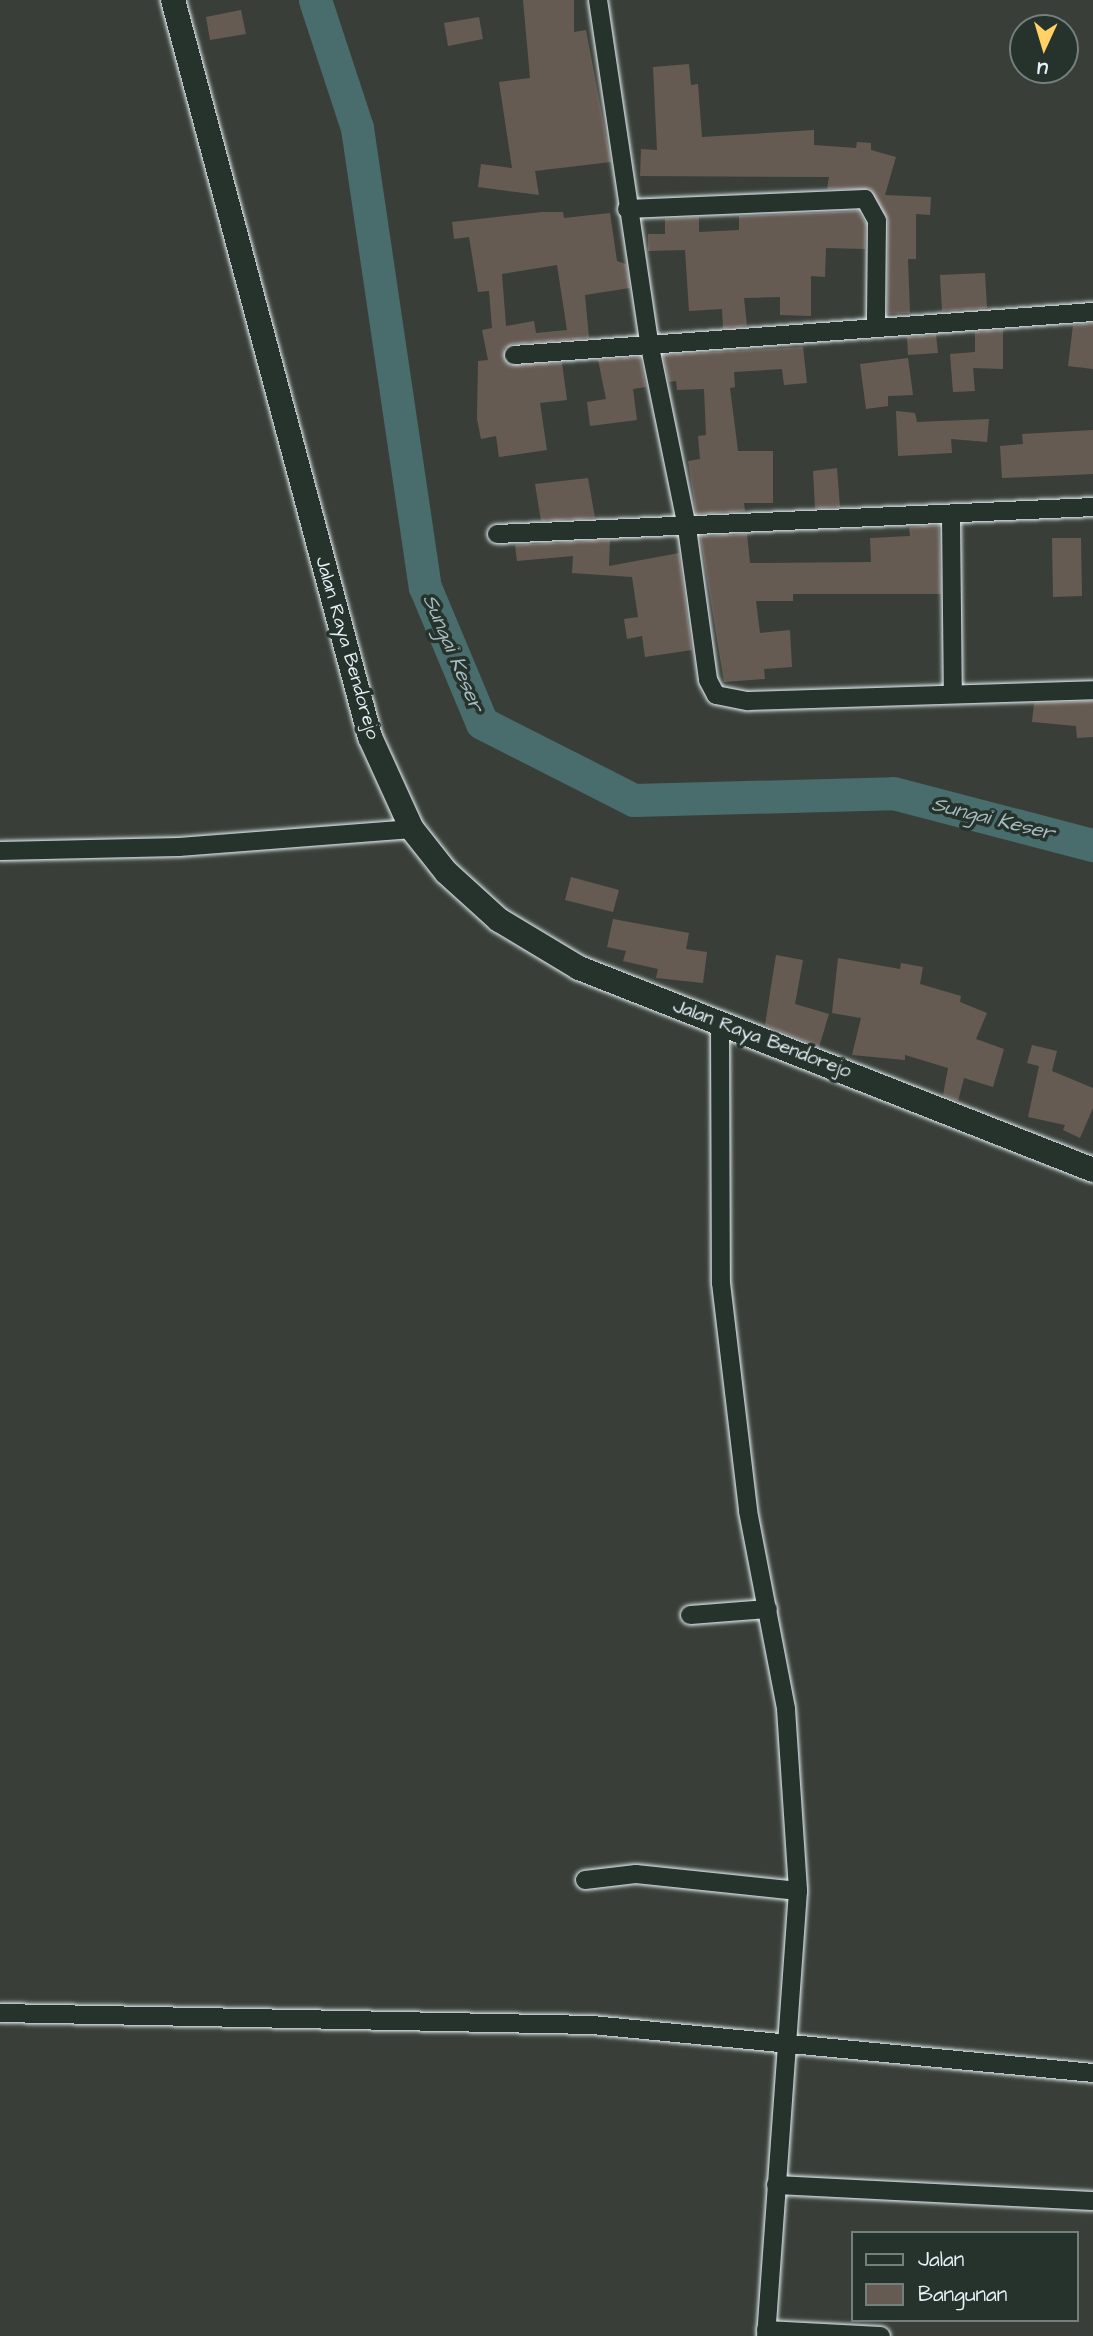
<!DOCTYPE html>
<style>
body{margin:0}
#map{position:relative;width:1093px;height:2336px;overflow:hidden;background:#393f38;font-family:"Architects Daughter",sans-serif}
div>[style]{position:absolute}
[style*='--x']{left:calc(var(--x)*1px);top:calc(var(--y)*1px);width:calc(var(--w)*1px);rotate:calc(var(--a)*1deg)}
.river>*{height:33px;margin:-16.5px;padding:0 16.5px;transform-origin:16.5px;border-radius:16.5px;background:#486d6c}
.building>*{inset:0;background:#665b53}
.roads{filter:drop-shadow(0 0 2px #e8f1f8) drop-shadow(0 0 2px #e8f1f8)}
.minor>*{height:18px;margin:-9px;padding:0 9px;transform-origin:9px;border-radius:9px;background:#26332d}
.secondary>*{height:24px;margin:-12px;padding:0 12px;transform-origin:12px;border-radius:12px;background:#26332d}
span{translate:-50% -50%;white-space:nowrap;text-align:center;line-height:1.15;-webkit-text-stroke:7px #26332d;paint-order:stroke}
.street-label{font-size:19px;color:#e8f1f8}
.water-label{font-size:21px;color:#a8bcc0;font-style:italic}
.legend{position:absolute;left:851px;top:2231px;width:228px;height:91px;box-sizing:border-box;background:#26332d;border:2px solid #747f7e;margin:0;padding:9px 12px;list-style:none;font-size:21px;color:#e8f1f8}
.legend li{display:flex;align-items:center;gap:14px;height:35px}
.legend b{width:35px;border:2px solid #747f7e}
.north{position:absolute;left:1009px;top:14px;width:70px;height:70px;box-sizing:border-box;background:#26332d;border:2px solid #747f7e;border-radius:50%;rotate:184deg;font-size:19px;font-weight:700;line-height:28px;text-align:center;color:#e8f1f8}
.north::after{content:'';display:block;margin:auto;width:24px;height:32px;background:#ffd166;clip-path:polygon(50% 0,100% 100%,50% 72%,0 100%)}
</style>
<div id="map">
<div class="river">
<div style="--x:315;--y:0;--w:135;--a:71.8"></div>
<div style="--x:357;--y:128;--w:464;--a:81.6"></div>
<div style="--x:425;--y:587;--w:147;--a:67.3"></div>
<div style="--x:482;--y:723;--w:170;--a:26.9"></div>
<div style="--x:634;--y:800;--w:259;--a:-1.5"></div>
<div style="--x:893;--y:793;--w:207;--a:14.6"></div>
</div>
<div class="building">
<div style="clip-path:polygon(523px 0,574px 0,574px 32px,586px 30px,611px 162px,535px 171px,539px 195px,478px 187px,481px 164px,512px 168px,499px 82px,530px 78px)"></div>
<div style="clip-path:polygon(241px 10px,246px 34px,210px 40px,206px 17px)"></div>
<div style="clip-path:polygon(479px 17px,483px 39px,448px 46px,444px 23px)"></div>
<div style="clip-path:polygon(689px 64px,691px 85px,698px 84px,702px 137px,814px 130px,814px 145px,856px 148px,857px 142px,871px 143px,871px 150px,896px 157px,885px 195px,931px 197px,930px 215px,916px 214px,916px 259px,908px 259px,910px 313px,887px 314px,888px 220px,870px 189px,827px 189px,829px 177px,640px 176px,641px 149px,657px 150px,653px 67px)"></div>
<div style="clip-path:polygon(858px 211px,866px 224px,865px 249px,826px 248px,825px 277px,811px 276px,811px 316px,780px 315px,780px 297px,744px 298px,747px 326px,723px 328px,722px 309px,689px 311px,685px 250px,648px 251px,648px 234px,665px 234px,665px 219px,699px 217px,699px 232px,739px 230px,739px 216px)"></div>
<div style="clip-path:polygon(evenodd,542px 212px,563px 212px,564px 218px,610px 213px,617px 261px,626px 264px,630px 288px,585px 295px,589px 338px,513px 344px,504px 349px,510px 365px,562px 363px,567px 400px,540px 403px,547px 450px,499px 457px,496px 436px,481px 439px,477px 419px,478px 361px,488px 360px,482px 330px,492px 328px,489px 291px,478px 292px,469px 237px,454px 239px,452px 222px,542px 212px,557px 265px,567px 330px,536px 333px,534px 321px,506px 326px,502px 274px,557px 265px)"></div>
<div style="clip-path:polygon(985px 273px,987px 308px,942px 311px,940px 275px)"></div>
<div style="clip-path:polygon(1093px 323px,1093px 369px,1068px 366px,1073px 325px)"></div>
<div style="clip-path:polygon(1003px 330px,1003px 369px,973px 368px,975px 391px,953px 392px,950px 354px,975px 352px,975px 332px)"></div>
<div style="clip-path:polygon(936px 335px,938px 353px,908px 355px,907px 337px)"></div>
<div style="clip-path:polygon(803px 347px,807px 383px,784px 385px,782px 369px,734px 372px,735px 387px,730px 388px,738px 451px,773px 451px,773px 503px,744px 503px,745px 511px,696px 514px,688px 461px,700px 459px,698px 436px,706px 435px,704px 389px,677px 390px,676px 381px,669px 382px,663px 355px)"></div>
<div style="clip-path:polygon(640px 357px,646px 387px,633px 389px,637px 420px,590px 426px,587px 402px,606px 399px,598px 360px)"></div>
<div style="clip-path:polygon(908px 358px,913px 395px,888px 396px,888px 406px,866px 409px,860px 364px)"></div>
<div style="clip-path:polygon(896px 411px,915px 413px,917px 422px,989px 419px,987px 442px,951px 439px,952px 453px,898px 456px)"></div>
<div style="clip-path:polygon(1093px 430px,1093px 474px,1002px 478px,1000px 446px,1023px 444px,1022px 434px)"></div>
<div style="clip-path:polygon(837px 468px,840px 507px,815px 508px,813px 471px)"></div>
<div style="clip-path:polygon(588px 478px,595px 518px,541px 521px,535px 484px)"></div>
<div style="clip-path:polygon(939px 525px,941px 594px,793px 594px,793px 601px,756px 601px,760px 633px,790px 630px,792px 667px,764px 669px,765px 679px,724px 682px,700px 536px,747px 534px,750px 563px,871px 562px,870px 538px,910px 536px,909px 527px)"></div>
<div style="clip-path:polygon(1052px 538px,1081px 538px,1082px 596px,1053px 597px)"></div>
<div style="clip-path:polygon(610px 540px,609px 566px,679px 553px,692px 650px,645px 657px,642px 636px,627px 639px,624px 619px,638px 617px,632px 577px,572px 573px,573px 556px,517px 561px,515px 545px)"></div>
<div style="clip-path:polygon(1093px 701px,1093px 737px,1077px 738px,1076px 726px,1032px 722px,1034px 703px)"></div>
<div style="clip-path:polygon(571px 877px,619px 890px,613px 912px,565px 900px)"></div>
<div style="clip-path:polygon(613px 919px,689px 933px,686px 949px,707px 952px,703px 983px,656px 978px,658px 969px,623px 961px,626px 951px,607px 947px)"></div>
<div style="clip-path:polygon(776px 955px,803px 960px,795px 1004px,829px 1014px,819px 1047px,765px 1025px)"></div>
<div style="clip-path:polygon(838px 958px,900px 969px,901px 963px,923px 967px,920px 984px,961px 996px,960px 1002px,987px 1013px,976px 1039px,1004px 1049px,993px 1087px,964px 1078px,958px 1101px,943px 1095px,948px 1068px,905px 1055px,905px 1060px,852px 1055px,861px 1018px,832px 1013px)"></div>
<div style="clip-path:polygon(1032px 1045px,1057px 1051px,1052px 1071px,1093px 1088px,1093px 1108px,1080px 1138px,1063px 1130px,1065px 1125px,1028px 1117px,1039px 1066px,1027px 1063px)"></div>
</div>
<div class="roads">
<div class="minor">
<div style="--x:598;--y:0;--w:351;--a:81.5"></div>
<div style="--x:650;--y:347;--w:185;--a:78.4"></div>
<div style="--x:687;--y:528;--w:153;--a:82.1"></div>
<div style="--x:708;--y:680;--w:17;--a:62"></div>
<div style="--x:716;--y:695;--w:33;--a:11"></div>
<div style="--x:748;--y:701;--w:345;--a:-1.8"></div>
<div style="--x:627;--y:209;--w:238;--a:-2.4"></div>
<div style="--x:865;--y:199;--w:25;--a:61"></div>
<div style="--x:877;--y:221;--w:104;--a:90.6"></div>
<div style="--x:514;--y:355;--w:581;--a:-4.25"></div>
<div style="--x:951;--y:517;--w:177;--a:89.4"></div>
<div style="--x:497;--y:534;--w:597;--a:-2.59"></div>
<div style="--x:0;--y:851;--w:179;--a:-1.3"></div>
<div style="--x:179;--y:847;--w:234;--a:-4.4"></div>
<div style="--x:720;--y:1023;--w:260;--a:89.8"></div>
<div style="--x:721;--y:1283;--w:230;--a:83.2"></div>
<div style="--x:748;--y:1511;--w:202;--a:79.1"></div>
<div style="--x:786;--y:1709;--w:182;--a:86.2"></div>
<div style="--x:798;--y:1891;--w:446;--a:94.1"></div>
<div style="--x:690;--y:1615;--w:78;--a:-4.4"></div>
<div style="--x:585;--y:1880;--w:51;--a:-6.7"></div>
<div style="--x:636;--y:1874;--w:163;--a:6"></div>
<div style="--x:0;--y:2013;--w:592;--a:1.16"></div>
<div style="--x:592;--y:2025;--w:503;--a:5.47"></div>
<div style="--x:776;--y:2185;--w:317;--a:2.9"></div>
<div style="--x:766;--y:2330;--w:115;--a:3"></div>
</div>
<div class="secondary">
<div style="--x:173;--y:0;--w:763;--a:75.03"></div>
<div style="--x:370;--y:737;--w:101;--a:65.5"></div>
<div style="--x:412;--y:829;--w:55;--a:51.7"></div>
<div style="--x:446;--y:872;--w:72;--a:42.2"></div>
<div style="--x:499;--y:920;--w:93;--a:31"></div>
<div style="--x:579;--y:968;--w:552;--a:21.45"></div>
</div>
</div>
<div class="street-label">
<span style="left:347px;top:648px;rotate:74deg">Jalan Raya Bendorejo</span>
<span style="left:762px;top:1039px;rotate:21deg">Jalan Raya Bendorejo</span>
</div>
<div class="water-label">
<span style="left:453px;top:653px;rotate:67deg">Sungai Keser</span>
<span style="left:993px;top:819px;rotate:14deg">Sungai Keser</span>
</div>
<ul class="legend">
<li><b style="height:9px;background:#26332d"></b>Jalan</li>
<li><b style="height:19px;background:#665b53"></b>Bangunan</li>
</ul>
<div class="north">U</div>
</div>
